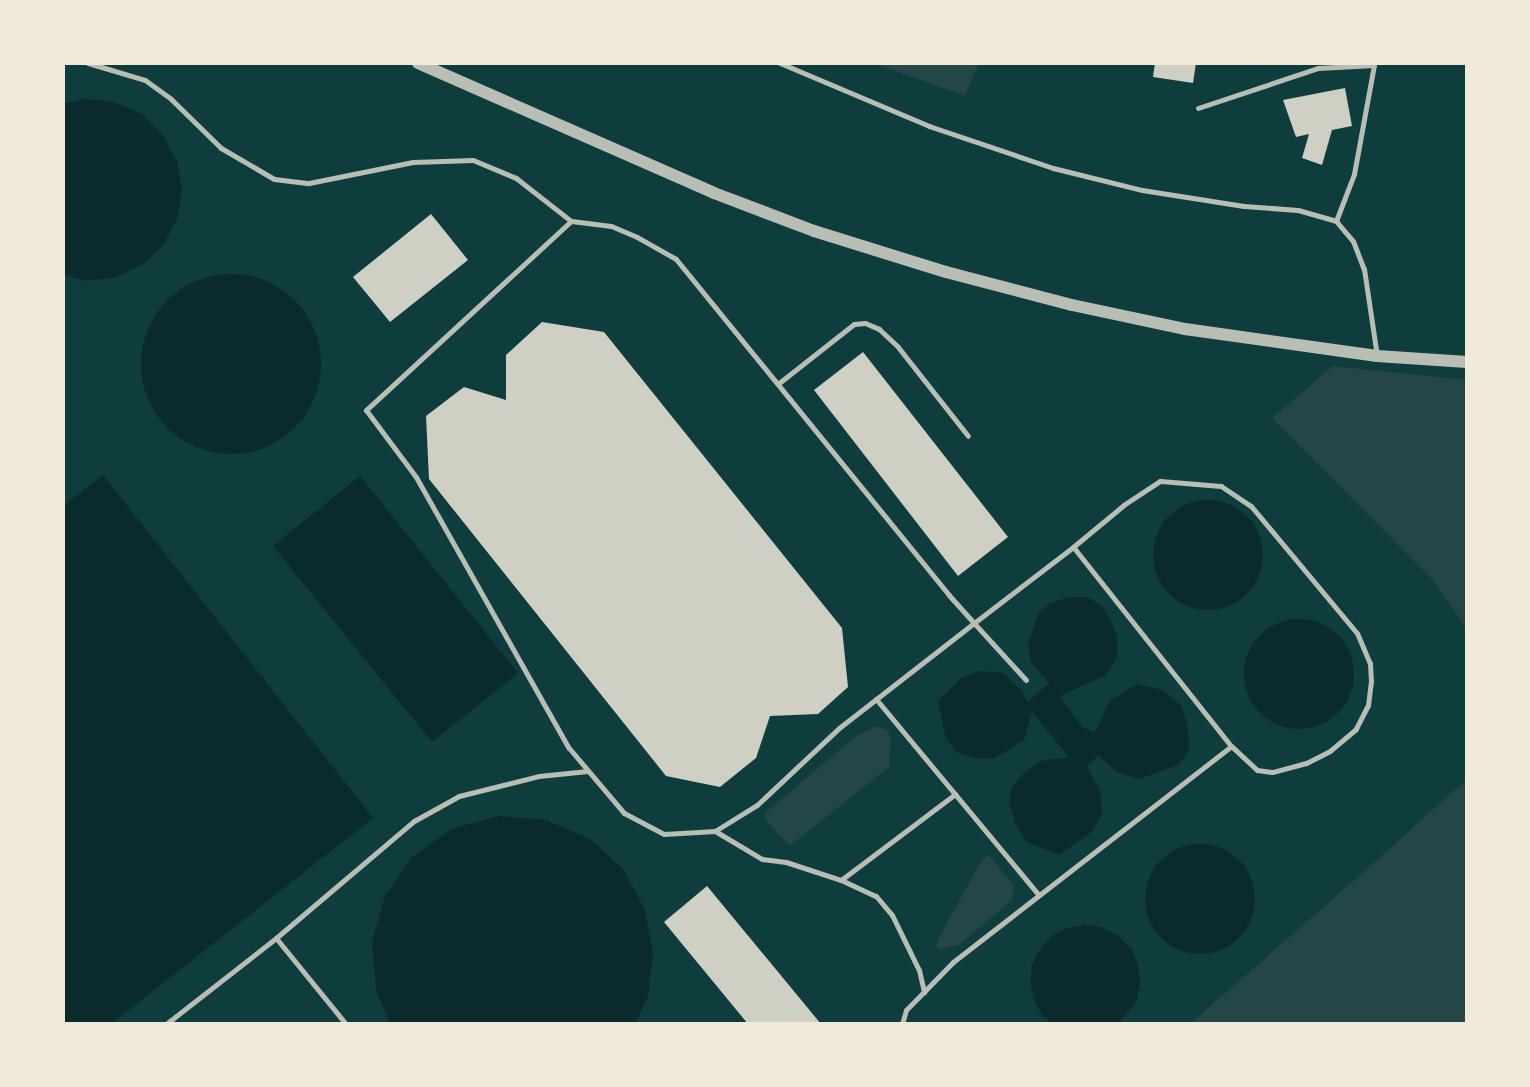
<!DOCTYPE html>
<style>
body{margin:0}
#map{position:relative;width:1530px;height:1087px;overflow:hidden;background:#0f3d3e;font-family:"DM Sans",sans-serif}
div>[style]{position:absolute}
[style*='--x']{left:calc(var(--x)*1px);top:calc(var(--y)*1px);width:calc(var(--w)*1px);rotate:calc(var(--a)*1deg)}
.green>*{inset:0;background:#244646}
.water>*{inset:0;background:#0a2a2b}
.round{border-radius:50%}
.building>*{inset:0;background:#cfcfc3}
.service>*{height:5px;margin:-2.5px;padding:0 2.5px;transform-origin:2.5px;border-radius:2.5px;background:#b8beb3}
.tertiary>*{height:12px;margin:-6px;padding:0 6px;transform-origin:6px;border-radius:6px;background:#b8beb3}
span{translate:-50% -50%;white-space:nowrap;text-align:center;line-height:1.15;-webkit-text-stroke:7px #f1e9da;paint-order:stroke}
.frame{position:absolute;inset:0;border:65px solid #f1e9da;pointer-events:none}
</style>
<div id="map">
<div class="green">
<div style="clip-path:polygon(873px 63px,979px 63px,965px 96px)"></div>
<div style="clip-path:polygon(1333px 366px,1467px 380px,1467px 629px,1433px 580px,1272px 418px)"></div>
<div style="clip-path:polygon(877px 726px,888px 731px,891px 739px,889px 767px,791px 845px,785px 841px,765px 819px,765px 813px,856px 736px)"></div>
<div style="clip-path:polygon(1467px 779px,1467px 1024px,1190px 1024px,1358px 877px)"></div>
<div style="clip-path:polygon(989px 855px,1014px 886px,1012px 900px,959px 945px,940px 949px,936px 946px,939px 938px,982px 859px)"></div>
</div>
<div class="water">
<div style="clip-path:polygon(84px 99px,114px 102px,142px 114px,163px 135px,177px 161px,182px 190px,177px 219px,163px 245px,142px 265px,116px 277px,86px 281px,63px 275px,63px 104px)"></div>
<div class="round" style="left:141px;top:274px;width:180px;height:180px"></div>
<div style="clip-path:polygon(103px 475px,373px 818px,111px 1024px,63px 1024px,63px 506px)"></div>
<div style="clip-path:polygon(360px 476px,518px 673px,432px 742px,273px 546px)"></div>
<div class="round" style="left:1153px;top:500px;width:110px;height:110px"></div>
<div style="clip-path:polygon(1088px 597px,1103px 607px,1111px 620px,1117px 637px,1117px 657px,1106px 675px,1060px 696px,1083px 728px,1095px 732px,1110px 701px,1137px 684px,1162px 690px,1181px 705px,1188px 727px,1189px 751px,1178px 765px,1139px 779px,1117px 772px,1098px 755px,1087px 767px,1100px 790px,1102px 815px,1090px 833px,1059px 855px,1027px 842px,1015px 824px,1009px 801px,1012px 787px,1023px 774px,1041px 761px,1069px 757px,1032px 712px,1024px 740px,993px 759px,974px 758px,956px 752px,946px 738px,938px 701px,961px 678px,980px 671px,1003px 673px,1019px 688px,1028px 702px,1049px 683px,1031px 662px,1028px 645px,1038px 614px,1049px 604px,1065px 598px)"></div>
<div class="round" style="left:1244px;top:619px;width:110px;height:110px"></div>
<div style="clip-path:polygon(498px 816px,546px 820px,590px 839px,623px 869px,644px 908px,653px 952px,648px 996px,635px 1024px,390px 1024px,376px 990px,372px 942px,385px 896px,412px 857px,452px 829px)"></div>
<div class="round" style="left:1145px;top:844px;width:110px;height:110px"></div>
<div style="clip-path:polygon(1084px 925px,1101px 927px,1117px 935px,1131px 948px,1138px 965px,1140px 984px,1136px 1003px,1117px 1024px,1053px 1024px,1042px 1015px,1034px 1000px,1030px 982px,1032px 965px,1040px 949px,1052px 936px,1067px 928px)"></div>
</div>
<div class="building">
<div style="clip-path:polygon(1155px 63px,1196px 63px,1193px 83px,1153px 77px)"></div>
<div style="clip-path:polygon(1345px 88px,1352px 126px,1332px 130px,1322px 165px,1302px 158px,1309px 134px,1296px 137px,1283px 100px)"></div>
<div style="clip-path:polygon(431px 214px,468px 260px,390px 322px,353px 277px)"></div>
<div style="clip-path:polygon(542px 322px,604px 332px,842px 628px,848px 687px,818px 714px,770px 716px,756px 758px,720px 787px,666px 776px,429px 479px,426px 416px,464px 387px,506px 400px,506px 355px)"></div>
<div style="clip-path:polygon(863px 352px,1008px 537px,958px 576px,814px 390px)"></div>
<div style="clip-path:polygon(707px 886px,821px 1024px,748px 1024px,664px 922px)"></div>
</div>
<div class="service">
<div style="--x:88;--y:63;--w:59;--a:16.6"></div>
<div style="--x:145;--y:80;--w:32;--a:36"></div>
<div style="--x:171;--y:99;--w:70;--a:44.4"></div>
<div style="--x:221;--y:148;--w:61;--a:30.3"></div>
<div style="--x:274;--y:179;--w:35;--a:7"></div>
<div style="--x:309;--y:183;--w:106;--a:-11.4"></div>
<div style="--x:413;--y:162;--w:60;--a:-1.9"></div>
<div style="--x:473;--y:160;--w:47;--a:22.7"></div>
<div style="--x:516;--y:178;--w:70;--a:38"></div>
<div style="--x:780;--y:63;--w:162;--a:22.9"></div>
<div style="--x:929;--y:126;--w:131;--a:18.7"></div>
<div style="--x:1053;--y:168;--w:92;--a:13.9"></div>
<div style="--x:1142;--y:190;--w:103;--a:8.9"></div>
<div style="--x:1244;--y:206;--w:54;--a:4.2"></div>
<div style="--x:1298;--y:210;--w:40;--a:16"></div>
<div style="--x:1336;--y:221;--w:26;--a:50"></div>
<div style="--x:1353;--y:241;--w:30;--a:69"></div>
<div style="--x:1364;--y:269;--w:88;--a:81.5"></div>
<div style="--x:1198;--y:108;--w:126;--a:-18.4"></div>
<div style="--x:1318;--y:68;--w:56;--a:-3.1"></div>
<div style="--x:1336;--y:221;--w:50;--a:-69"></div>
<div style="--x:1354;--y:174;--w:111;--a:-79.6"></div>
<div style="--x:779;--y:383;--w:95;--a:-38.2"></div>
<div style="--x:854;--y:324;--w:11;--a:-5"></div>
<div style="--x:865;--y:323;--w:15;--a:23"></div>
<div style="--x:879;--y:329;--w:26;--a:43"></div>
<div style="--x:898;--y:347;--w:113;--a:51.8"></div>
<div style="--x:1026;--y:680;--w:77;--a:-132.4"></div>
<div style="--x:974;--y:623;--w:38;--a:-132"></div>
<div style="--x:949;--y:595;--w:433;--a:-129.1"></div>
<div style="--x:676;--y:259;--w:45;--a:-150.6"></div>
<div style="--x:637;--y:237;--w:28;--a:-157"></div>
<div style="--x:611;--y:226;--w:40;--a:-172.9"></div>
<div style="--x:571;--y:221;--w:279;--a:137.3"></div>
<div style="--x:366;--y:410;--w:84;--a:53.3"></div>
<div style="--x:416;--y:477;--w:311;--a:60.6"></div>
<div style="--x:569;--y:748;--w:85;--a:49.8"></div>
<div style="--x:624;--y:813;--w:45;--a:27.7"></div>
<div style="--x:664;--y:834;--w:51;--a:-3.4"></div>
<div style="--x:715;--y:831;--w:49;--a:-31.8"></div>
<div style="--x:757;--y:805;--w:112;--a:-43.2"></div>
<div style="--x:839;--y:728;--w:171;--a:-37.9"></div>
<div style="--x:974;--y:623;--w:125;--a:-37.5"></div>
<div style="--x:1073;--y:547;--w:67;--a:-39.6"></div>
<div style="--x:1125;--y:504;--w:42;--a:-33.3"></div>
<div style="--x:1160;--y:481;--w:61;--a:4.7"></div>
<div style="--x:1221;--y:486;--w:36;--a:34"></div>
<div style="--x:1251;--y:506;--w:165;--a:50.2"></div>
<div style="--x:1357;--y:633;--w:33;--a:67"></div>
<div style="--x:1370;--y:663;--w:18;--a:87"></div>
<div style="--x:1371;--y:681;--w:24;--a:97"></div>
<div style="--x:1368;--y:705;--w:27;--a:117"></div>
<div style="--x:1356;--y:729;--w:34;--a:140"></div>
<div style="--x:1330;--y:751;--w:27;--a:153"></div>
<div style="--x:1306;--y:763;--w:35;--a:165"></div>
<div style="--x:1272;--y:772;--w:15;--a:-172"></div>
<div style="--x:1257;--y:770;--w:35;--a:-137"></div>
<div style="--x:1231;--y:746;--w:254;--a:-128.4"></div>
<div style="--x:876;--y:699;--w:255;--a:50.3"></div>
<div style="--x:715;--y:831;--w:55;--a:30.8"></div>
<div style="--x:762;--y:859;--w:24;--a:7"></div>
<div style="--x:786;--y:862;--w:58;--a:18.1"></div>
<div style="--x:841;--y:880;--w:38;--a:25"></div>
<div style="--x:876;--y:896;--w:25;--a:50"></div>
<div style="--x:892;--y:915;--w:61;--a:63.9"></div>
<div style="--x:919;--y:970;--w:23;--a:77"></div>
<div style="--x:841;--y:880;--w:143;--a:-37"></div>
<div style="--x:276;--y:938;--w:111;--a:50.9"></div>
<div style="--x:166;--y:1024;--w:140;--a:-38"></div>
<div style="--x:276;--y:938;--w:181;--a:-40.3"></div>
<div style="--x:414;--y:821;--w:51;--a:-29.1"></div>
<div style="--x:459;--y:796;--w:82;--a:-14"></div>
<div style="--x:539;--y:776;--w:49;--a:-5.8"></div>
<div style="--x:902;--y:1024;--w:15;--a:-74"></div>
<div style="--x:906;--y:1010;--w:67;--a:-45.6"></div>
<div style="--x:953;--y:962;--w:352;--a:-37.8"></div>
</div>
<div class="tertiary">
<div style="--x:418;--y:63;--w:323;--a:23.7"></div>
<div style="--x:714;--y:193;--w:107;--a:20.8"></div>
<div style="--x:814;--y:231;--w:138;--a:17.3"></div>
<div style="--x:946;--y:272;--w:130;--a:14.7"></div>
<div style="--x:1072;--y:305;--w:116;--a:12"></div>
<div style="--x:1185;--y:329;--w:194;--a:8"></div>
<div style="--x:1377;--y:356;--w:90;--a:3.8"></div>
</div>
<div class="frame"></div>
</div>
